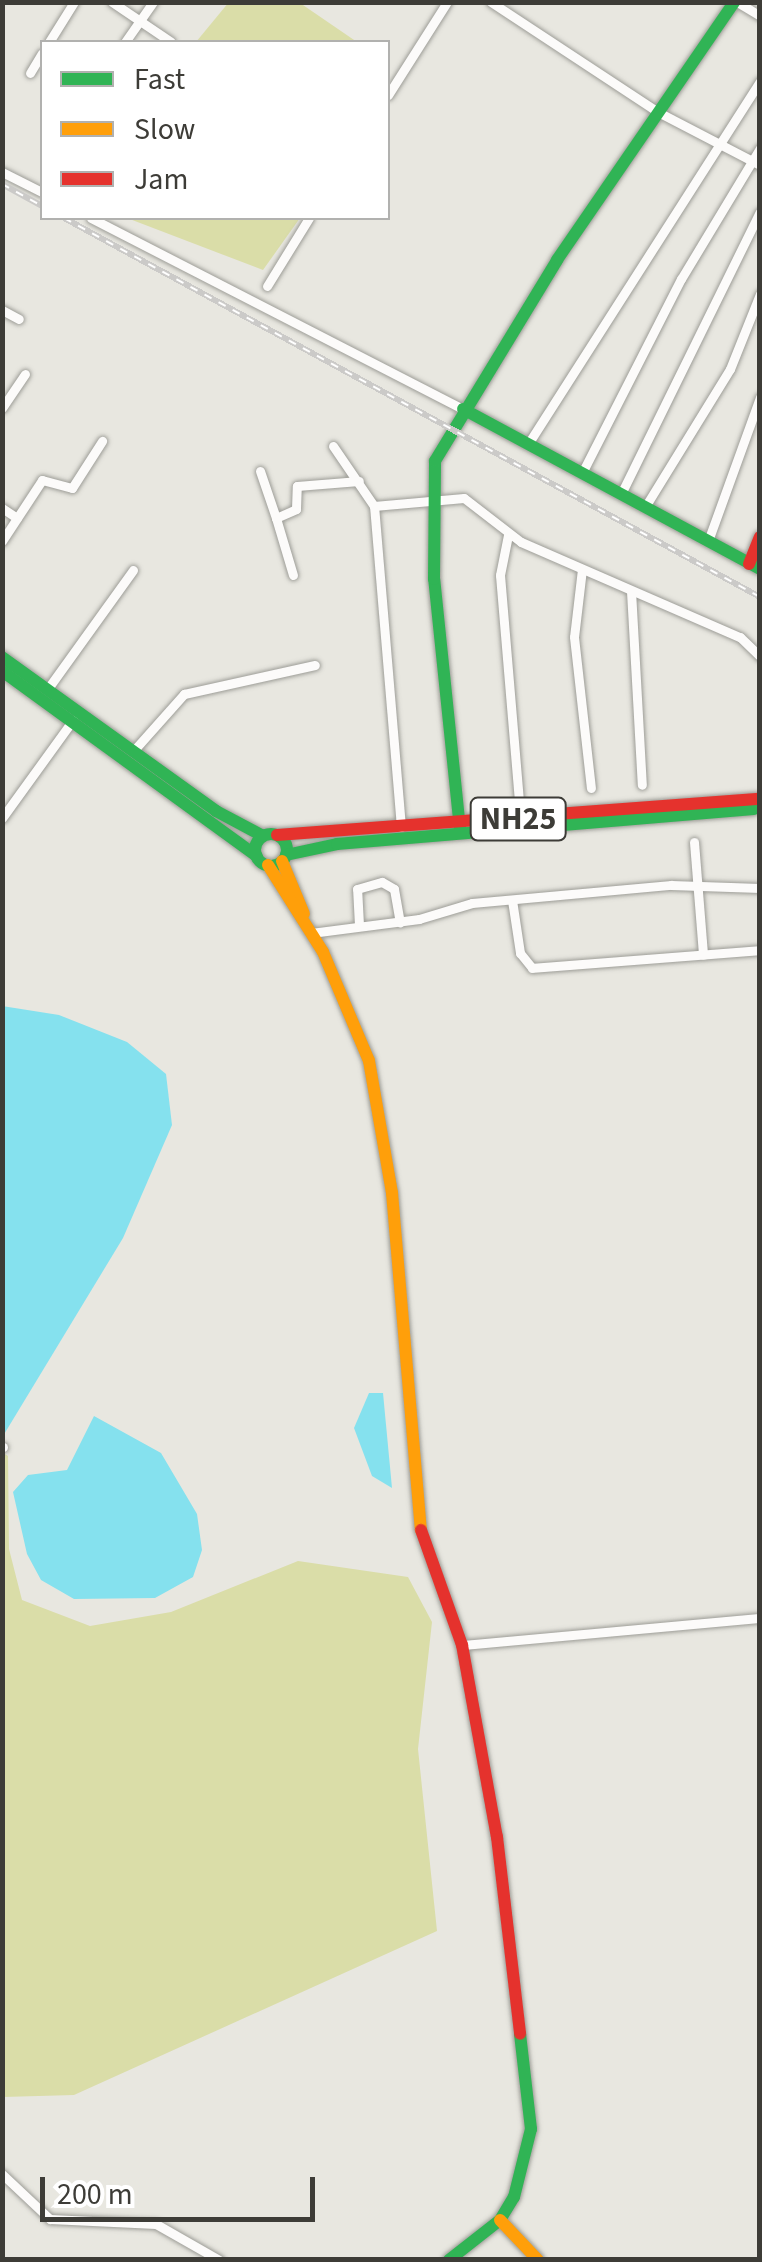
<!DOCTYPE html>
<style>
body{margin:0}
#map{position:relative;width:762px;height:2262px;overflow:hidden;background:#e8e7e0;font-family:"Source Sans 3",sans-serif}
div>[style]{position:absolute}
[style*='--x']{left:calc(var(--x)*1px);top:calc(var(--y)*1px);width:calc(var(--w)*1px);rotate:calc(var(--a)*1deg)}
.green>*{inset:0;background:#dadda8}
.water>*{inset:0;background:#85e1ee}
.roads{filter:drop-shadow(0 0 2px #9d9d97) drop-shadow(0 0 2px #9d9d97)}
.street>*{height:9px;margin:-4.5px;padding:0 4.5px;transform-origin:4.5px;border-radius:4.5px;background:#fcfbfa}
.fast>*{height:12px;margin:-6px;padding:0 6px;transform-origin:6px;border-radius:6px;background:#30b455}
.fast>.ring{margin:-6px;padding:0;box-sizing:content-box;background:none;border:12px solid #30b455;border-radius:50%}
.slow>*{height:12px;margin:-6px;padding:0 6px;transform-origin:6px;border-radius:6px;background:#ff9f0a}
.jam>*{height:12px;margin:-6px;padding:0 6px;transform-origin:6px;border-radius:6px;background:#e5322d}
.rail>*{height:6px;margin-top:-3px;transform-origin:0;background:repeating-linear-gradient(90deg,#fff 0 8px,#cbcac8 0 16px);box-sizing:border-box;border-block:2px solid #cbcac8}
span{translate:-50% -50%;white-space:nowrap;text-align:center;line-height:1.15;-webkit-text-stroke:10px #fff;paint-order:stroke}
.shield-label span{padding:2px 8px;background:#fff;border:2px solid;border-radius:8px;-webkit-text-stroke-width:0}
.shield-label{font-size:32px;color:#3d3c37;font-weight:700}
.frame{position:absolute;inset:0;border:5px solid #3d3c37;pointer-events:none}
.legend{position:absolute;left:40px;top:40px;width:350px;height:180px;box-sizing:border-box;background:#fff;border:2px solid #b1b1af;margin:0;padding:12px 18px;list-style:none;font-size:30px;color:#3d3c37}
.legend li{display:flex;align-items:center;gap:20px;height:50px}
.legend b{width:50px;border:2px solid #b1b1af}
.scale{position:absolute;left:40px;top:2177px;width:275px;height:45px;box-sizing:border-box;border:5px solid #3d3c37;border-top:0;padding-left:12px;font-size:30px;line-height:35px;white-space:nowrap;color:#3d3c37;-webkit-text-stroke:8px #fff;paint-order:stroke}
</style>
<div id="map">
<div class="green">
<div style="clip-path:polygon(229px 2px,300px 3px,357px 42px,196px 42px)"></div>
<div style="clip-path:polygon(127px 218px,300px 218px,263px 270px)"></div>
<div style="clip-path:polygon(3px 1453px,8px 1456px,9px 1549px,22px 1600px,90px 1626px,171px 1612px,298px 1561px,408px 1577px,432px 1622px,418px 1749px,437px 1931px,74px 2095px,3px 2097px)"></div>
</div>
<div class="water">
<div style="clip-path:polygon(2px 1006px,59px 1015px,127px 1042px,166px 1074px,172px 1125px,123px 1238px,3px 1436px)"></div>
<div style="clip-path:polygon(369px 1393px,383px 1393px,392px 1488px,372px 1476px,354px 1428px)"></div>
<div style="clip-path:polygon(94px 1416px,161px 1453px,197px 1514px,202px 1550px,193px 1577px,155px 1598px,74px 1599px,41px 1580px,27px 1554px,13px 1492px,28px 1475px,67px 1470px)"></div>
</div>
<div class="roads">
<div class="street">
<div style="--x:112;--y:2;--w:71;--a:34.1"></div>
<div style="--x:491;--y:2;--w:200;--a:33.4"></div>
<div style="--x:658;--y:112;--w:115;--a:27.5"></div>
<div style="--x:737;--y:2;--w:27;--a:31"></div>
<div style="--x:49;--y:42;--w:47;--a:-58"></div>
<div style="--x:125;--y:42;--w:49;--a:-55"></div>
<div style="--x:30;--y:73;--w:23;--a:-59"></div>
<div style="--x:388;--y:95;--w:110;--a:-57.6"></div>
<div style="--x:2;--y:172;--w:45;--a:26.6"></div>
<div style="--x:91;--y:218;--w:418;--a:27.2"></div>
<div style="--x:267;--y:286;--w:80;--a:-58.3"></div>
<div style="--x:2;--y:310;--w:19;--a:28"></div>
<div style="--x:2;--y:408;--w:41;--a:-55.9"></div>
<div style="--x:528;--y:444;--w:431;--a:-57.4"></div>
<div style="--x:333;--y:446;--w:73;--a:55.7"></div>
<div style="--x:260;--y:471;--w:50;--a:71.2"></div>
<div style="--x:582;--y:473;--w:218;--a:-63"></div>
<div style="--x:681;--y:279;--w:153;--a:-58.9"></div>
<div style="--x:621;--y:494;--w:314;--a:-63.8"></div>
<div style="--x:645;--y:507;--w:162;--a:-58.4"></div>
<div style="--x:730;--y:369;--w:81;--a:-68.2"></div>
<div style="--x:2;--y:508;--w:18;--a:34"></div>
<div style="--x:508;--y:535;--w:41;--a:101.3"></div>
<div style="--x:500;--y:575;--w:229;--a:85.2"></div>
<div style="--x:2;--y:541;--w:73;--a:-56.7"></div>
<div style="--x:42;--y:480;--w:31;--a:15"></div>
<div style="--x:72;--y:488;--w:56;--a:-57.4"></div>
<div style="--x:708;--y:541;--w:153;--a:-70.1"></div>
<div style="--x:582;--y:569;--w:68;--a:96.7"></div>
<div style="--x:574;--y:637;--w:152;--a:83.6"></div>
<div style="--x:293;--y:575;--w:59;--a:-106.6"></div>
<div style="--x:276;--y:518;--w:22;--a:-24"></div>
<div style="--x:296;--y:509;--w:23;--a:-88"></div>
<div style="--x:297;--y:486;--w:62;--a:-4.6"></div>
<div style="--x:631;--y:591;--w:194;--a:86.8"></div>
<div style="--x:49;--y:687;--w:144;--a:-54.3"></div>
<div style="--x:135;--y:749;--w:74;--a:-48.3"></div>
<div style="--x:184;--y:694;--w:134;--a:-12.5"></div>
<div style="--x:2;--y:818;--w:121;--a:-54.1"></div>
<div style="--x:401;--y:827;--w:322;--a:-94.8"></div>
<div style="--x:374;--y:506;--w:90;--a:-5.1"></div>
<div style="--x:464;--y:498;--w:72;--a:37.7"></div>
<div style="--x:521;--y:542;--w:239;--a:23.5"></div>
<div style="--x:740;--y:637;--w:28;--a:44"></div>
<div style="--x:694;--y:842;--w:113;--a:85.4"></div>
<div style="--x:512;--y:900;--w:54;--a:81.4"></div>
<div style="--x:520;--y:953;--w:19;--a:51"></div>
<div style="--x:532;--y:968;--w:229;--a:-4.5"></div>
<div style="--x:359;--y:925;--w:36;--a:-93"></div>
<div style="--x:357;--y:889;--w:26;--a:-16"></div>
<div style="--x:382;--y:882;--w:14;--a:30"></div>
<div style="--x:394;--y:889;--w:34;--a:80"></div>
<div style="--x:311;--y:933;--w:109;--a:-7.4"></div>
<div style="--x:419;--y:919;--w:55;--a:-16.8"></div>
<div style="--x:472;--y:903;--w:200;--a:-5.2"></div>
<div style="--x:671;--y:885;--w:89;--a:1.9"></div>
<div style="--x:2;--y:1447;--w:1;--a:0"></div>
<div style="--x:462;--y:1645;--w:299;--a:-5.2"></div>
<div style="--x:2;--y:2174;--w:66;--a:43.2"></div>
<div style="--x:50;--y:2219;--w:106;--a:2.7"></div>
<div style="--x:156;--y:2224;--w:73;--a:29.7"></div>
</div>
<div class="fast">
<div style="--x:463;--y:409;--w:337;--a:28.3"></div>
<div style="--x:2;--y:657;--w:264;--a:35.7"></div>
<div style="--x:216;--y:811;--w:53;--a:28"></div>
<div style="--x:2;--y:671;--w:315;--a:36"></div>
<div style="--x:460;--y:829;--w:251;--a:-95.9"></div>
<div style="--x:434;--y:579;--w:118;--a:-89.5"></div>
<div style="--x:435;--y:461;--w:235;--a:-58.7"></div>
<div style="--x:557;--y:260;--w:313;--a:-55.5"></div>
<div class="ring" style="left:255px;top:834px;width:20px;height:20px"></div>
<div style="--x:286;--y:855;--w:52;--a:-12.2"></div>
<div style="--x:337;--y:844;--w:418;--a:-4.8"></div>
<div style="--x:449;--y:2260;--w:65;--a:-38.1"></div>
<div style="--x:500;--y:2220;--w:27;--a:-59"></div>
<div style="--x:514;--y:2197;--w:70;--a:-76"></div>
<div style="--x:531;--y:2129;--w:96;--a:-96.6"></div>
</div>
<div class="slow">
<div style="--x:282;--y:861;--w:57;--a:67.5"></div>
<div style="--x:268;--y:865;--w:103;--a:57.7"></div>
<div style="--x:323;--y:952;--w:118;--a:67.1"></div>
<div style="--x:369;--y:1061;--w:134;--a:80.1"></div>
<div style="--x:392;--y:1193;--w:338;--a:85.1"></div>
<div style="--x:500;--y:2220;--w:55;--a:46.5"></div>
</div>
<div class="jam">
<div style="--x:749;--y:564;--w:29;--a:-68"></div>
<div style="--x:277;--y:835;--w:484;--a:-4.3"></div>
<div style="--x:421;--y:1530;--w:122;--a:70.4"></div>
<div style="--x:462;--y:1645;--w:195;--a:79.7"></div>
<div style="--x:497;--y:1837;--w:198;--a:83.3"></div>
</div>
</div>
<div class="rail">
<div style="--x:2;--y:184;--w:46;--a:28.8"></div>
<div style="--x:64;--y:218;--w:793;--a:28.57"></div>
</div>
<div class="shield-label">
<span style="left:518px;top:819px">NH25</span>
</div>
<div class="frame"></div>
<ul class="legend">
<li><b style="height:12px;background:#30b455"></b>Fast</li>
<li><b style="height:12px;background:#ff9f0a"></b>Slow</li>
<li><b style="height:12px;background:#e5322d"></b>Jam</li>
</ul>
<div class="scale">200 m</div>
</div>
